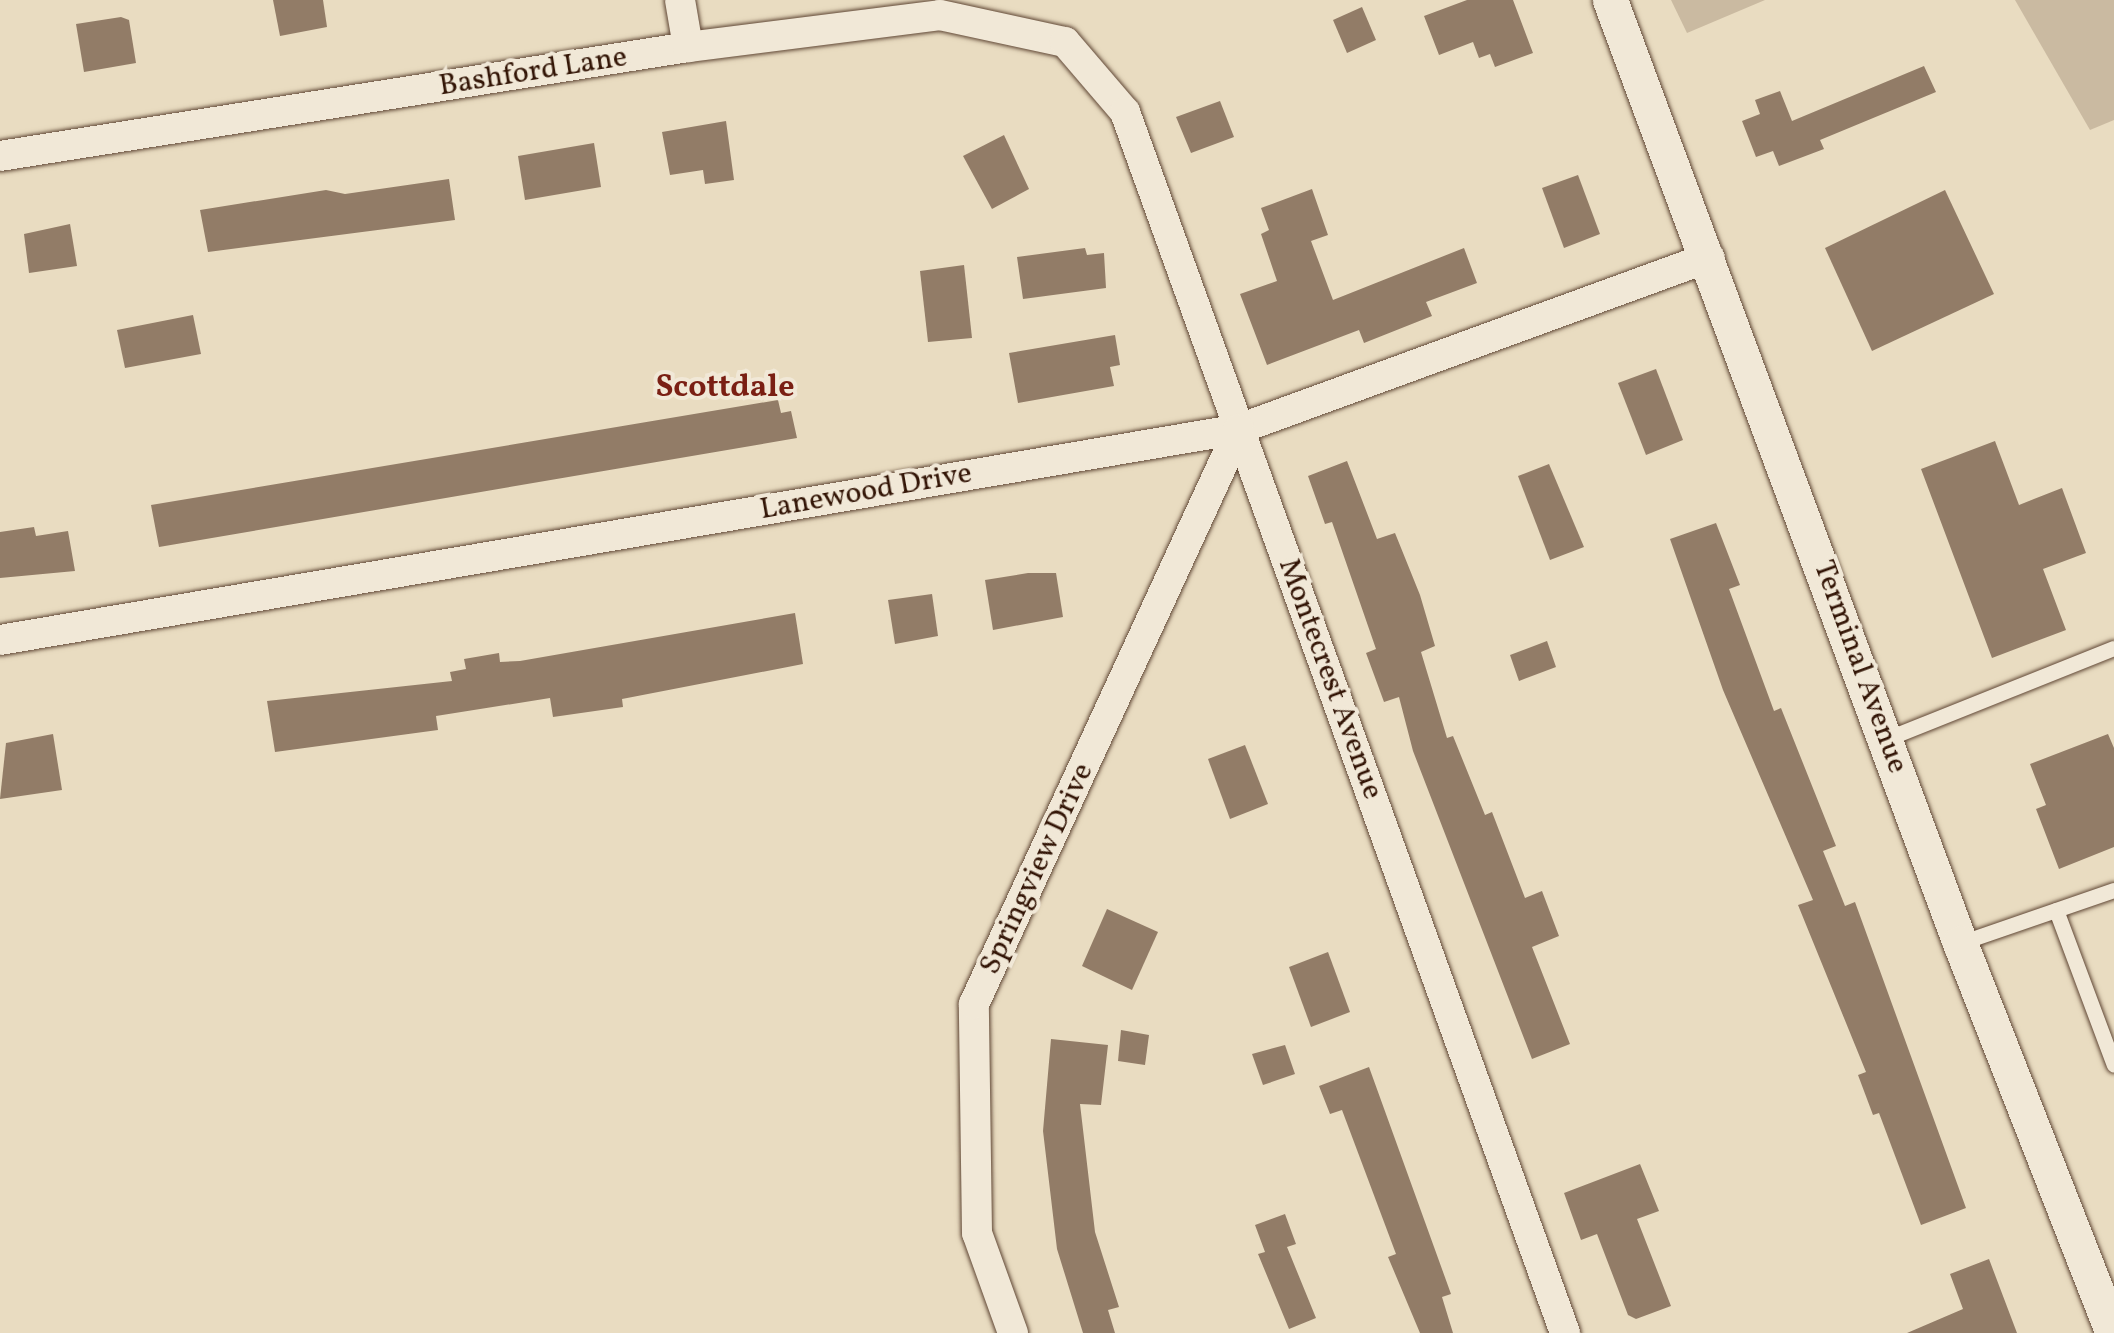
<!DOCTYPE html>
<style>
body{margin:0}
#map{position:relative;width:2114px;height:1333px;overflow:hidden;background:#e9dcc1;font-family:Vollkorn,serif}
div>[style]{position:absolute}
[style*='--x']{left:calc(var(--x)*1px);top:calc(var(--y)*1px);width:calc(var(--w)*1px);rotate:calc(var(--a)*1deg)}
.green>*{inset:0;background:#cabaa1}
.building>*{inset:0;background:#927c67}
.roads{filter:drop-shadow(0 0 2px #604735) drop-shadow(0 0 2px #604735)}
.service>*{height:15px;margin:-7.5px;padding:0 7.5px;transform-origin:7.5px;border-radius:7.5px;background:#f1e8d7}
.minor>*{height:30px;margin:-15px;padding:0 15px;transform-origin:15px;border-radius:15px;background:#f1e8d7}
.tertiary>*{height:35px;margin:-17.5px;padding:0 17.5px;transform-origin:17.5px;border-radius:17.5px;background:#f1e8d7}
span{translate:-50% -50%;white-space:nowrap;text-align:center;line-height:1.15;-webkit-text-stroke:8px #f1e8d7;paint-order:stroke}
.street-label{font-size:30px;color:#331506}
.neighbourhood-label{font-size:32px;color:#7a1f14;font-weight:700}
</style>
<div id="map">
<div class="green">
<div style="clip-path:polygon(1671px 0,1765px 0,1687px 33px)"></div>
<div style="clip-path:polygon(2015px 0,2114px 0,2114px 120px,2090px 130px)"></div>
</div>
<div class="building">
<div style="clip-path:polygon(273px 0,323px 0,327px 27px,280px 36px)"></div>
<div style="clip-path:polygon(1467px 0,1513px 0,1533px 53px,1495px 67px,1490px 54px,1479px 58px,1473px 42px,1439px 55px,1424px 16px)"></div>
<div style="clip-path:polygon(1362px 7px,1376px 40px,1347px 53px,1333px 20px)"></div>
<div style="clip-path:polygon(121px 17px,129px 20px,136px 63px,84px 72px,76px 24px)"></div>
<div style="clip-path:polygon(1924px 66px,1936px 92px,1820px 140px,1824px 149px,1779px 166px,1773px 151px,1756px 157px,1742px 121px,1760px 114px,1755px 100px,1780px 91px,1792px 121px)"></div>
<div style="clip-path:polygon(1220px 101px,1234px 137px,1191px 153px,1176px 117px)"></div>
<div style="clip-path:polygon(726px 121px,734px 180px,705px 184px,703px 170px,670px 175px,662px 132px)"></div>
<div style="clip-path:polygon(1004px 135px,1029px 189px,992px 209px,963px 156px)"></div>
<div style="clip-path:polygon(594px 143px,601px 187px,525px 200px,518px 156px)"></div>
<div style="clip-path:polygon(1578px 175px,1600px 234px,1564px 248px,1542px 188px)"></div>
<div style="clip-path:polygon(449px 179px,455px 220px,208px 252px,200px 210px,326px 190px,345px 194px)"></div>
<div style="clip-path:polygon(1312px 189px,1328px 235px,1311px 241px,1333px 300px,1464px 248px,1477px 283px,1426px 302px,1432px 316px,1364px 343px,1359px 330px,1267px 365px,1240px 294px,1277px 281px,1261px 234px,1269px 230px,1261px 208px)"></div>
<div style="clip-path:polygon(1945px 190px,1994px 294px,1872px 351px,1825px 248px)"></div>
<div style="clip-path:polygon(70px 224px,77px 266px,29px 273px,24px 234px)"></div>
<div style="clip-path:polygon(1085px 248px,1087px 255px,1104px 253px,1106px 288px,1023px 299px,1017px 257px)"></div>
<div style="clip-path:polygon(964px 265px,972px 338px,928px 342px,920px 271px)"></div>
<div style="clip-path:polygon(193px 315px,201px 354px,125px 368px,117px 330px)"></div>
<div style="clip-path:polygon(1115px 335px,1120px 365px,1110px 367px,1114px 386px,1018px 403px,1009px 353px)"></div>
<div style="clip-path:polygon(1656px 369px,1683px 440px,1646px 455px,1618px 383px)"></div>
<div style="clip-path:polygon(778px 400px,781px 413px,791px 411px,797px 438px,159px 547px,151px 505px)"></div>
<div style="clip-path:polygon(1995px 441px,2019px 505px,2062px 488px,2086px 553px,2043px 569px,2066px 630px,1992px 658px,1921px 469px)"></div>
<div style="clip-path:polygon(1347px 461px,1377px 539px,1395px 533px,1420px 595px,1435px 646px,1421px 652px,1447px 738px,1453px 736px,1485px 815px,1492px 812px,1525px 898px,1542px 891px,1559px 936px,1532px 947px,1570px 1044px,1532px 1059px,1413px 751px,1399px 697px,1384px 702px,1366px 653px,1376px 649px,1332px 522px,1325px 524px,1308px 476px)"></div>
<div style="clip-path:polygon(1549px 464px,1584px 547px,1550px 560px,1518px 476px)"></div>
<div style="clip-path:polygon(1716px 523px,1740px 585px,1729px 589px,1774px 711px,1781px 708px,1836px 846px,1823px 851px,1845px 906px,1855px 902px,1966px 1208px,1921px 1225px,1879px 1113px,1873px 1115px,1858px 1075px,1866px 1072px,1798px 905px,1813px 900px,1723px 690px,1670px 539px)"></div>
<div style="clip-path:polygon(34px 527px,36px 536px,68px 531px,75px 571px,0 578px,0 532px)"></div>
<div style="clip-path:polygon(1028px 573px,1056px 573px,1063px 617px,993px 630px,985px 580px)"></div>
<div style="clip-path:polygon(932px 594px,938px 636px,895px 644px,888px 600px)"></div>
<div style="clip-path:polygon(795px 613px,803px 664px,622px 699px,623px 707px,553px 717px,550px 698px,436px 716px,438px 730px,275px 752px,267px 701px,452px 681px,450px 672px,466px 669px,464px 659px,499px 653px,500px 662px,520px 661px)"></div>
<div style="clip-path:polygon(1547px 641px,1556px 667px,1519px 681px,1510px 655px)"></div>
<div style="clip-path:polygon(53px 734px,62px 790px,0 799px,6px 743px)"></div>
<div style="clip-path:polygon(2108px 734px,2114px 748px,2114px 847px,2059px 869px,2036px 809px,2046px 805px,2030px 764px)"></div>
<div style="clip-path:polygon(1245px 745px,1268px 804px,1230px 819px,1208px 759px)"></div>
<div style="clip-path:polygon(1107px 909px,1158px 932px,1132px 990px,1082px 966px)"></div>
<div style="clip-path:polygon(1328px 952px,1350px 1012px,1311px 1027px,1289px 967px)"></div>
<div style="clip-path:polygon(1121px 1030px,1149px 1035px,1145px 1065px,1118px 1061px)"></div>
<div style="clip-path:polygon(1051px 1039px,1108px 1045px,1101px 1105px,1080px 1104px,1095px 1232px,1119px 1307px,1108px 1310px,1115px 1333px,1083px 1333px,1057px 1249px,1043px 1131px)"></div>
<div style="clip-path:polygon(1285px 1045px,1295px 1074px,1263px 1085px,1252px 1054px)"></div>
<div style="clip-path:polygon(1369px 1067px,1451px 1294px,1442px 1297px,1453px 1333px,1420px 1333px,1388px 1257px,1396px 1254px,1342px 1110px,1330px 1114px,1319px 1086px)"></div>
<div style="clip-path:polygon(1640px 1164px,1659px 1211px,1637px 1219px,1671px 1306px,1636px 1319px,1628px 1315px,1597px 1234px,1581px 1240px,1564px 1193px)"></div>
<div style="clip-path:polygon(1285px 1214px,1296px 1244px,1287px 1247px,1316px 1318px,1289px 1329px,1258px 1254px,1265px 1252px,1255px 1225px)"></div>
<div style="clip-path:polygon(1989px 1259px,2017px 1333px,1907px 1333px,1963px 1309px,1950px 1274px)"></div>
</div>
<div class="roads">
<div class="service">
<div style="--x:1886;--y:739;--w:245;--a:-21.8"></div>
<div style="--x:2056;--y:910;--w:165;--a:69.5"></div>
<div style="--x:1960;--y:943;--w:163;--a:-19"></div>
</div>
<div class="minor">
<div style="--x:680;--y:0;--w:48;--a:80.3"></div>
<div style="--x:0;--y:156;--w:697;--a:-9"></div>
<div style="--x:688;--y:47;--w:254;--a:-7.2"></div>
<div style="--x:940;--y:15;--w:128;--a:12.2"></div>
<div style="--x:1065;--y:42;--w:92;--a:49.4"></div>
<div style="--x:1125;--y:112;--w:1298;--a:70.18"></div>
<div style="--x:0;--y:640;--w:1257;--a:-9.66"></div>
<div style="--x:1239;--y:429;--w:501;--a:-20.06"></div>
<div style="--x:1013;--y:1333;--w:106;--a:-109.8"></div>
<div style="--x:977;--y:1233;--w:229;--a:-90.8"></div>
<div style="--x:974;--y:1004;--w:633;--a:-65.26"></div>
</div>
<div class="tertiary">
<div style="--x:1610;--y:0;--w:1006;--a:69.64"></div>
<div style="--x:1960;--y:943;--w:419;--a:68.6"></div>
</div>
</div>
<div class="street-label">
<span style="left:533px;top:72px;rotate:-9deg">Bashford Lane</span>
<span style="left:866px;top:492px;rotate:-10deg">Lanewood Drive</span>
<span style="left:1860px;top:667px;rotate:70deg">Terminal Avenue</span>
<span style="left:1330px;top:679px;rotate:70deg">Montecrest Avenue</span>
<span style="left:1037px;top:869px;rotate:-65deg">Springview Drive</span>
</div>
<div class="neighbourhood-label">
<span style="left:725px;top:388px">Scottdale</span>
</div>
</div>
